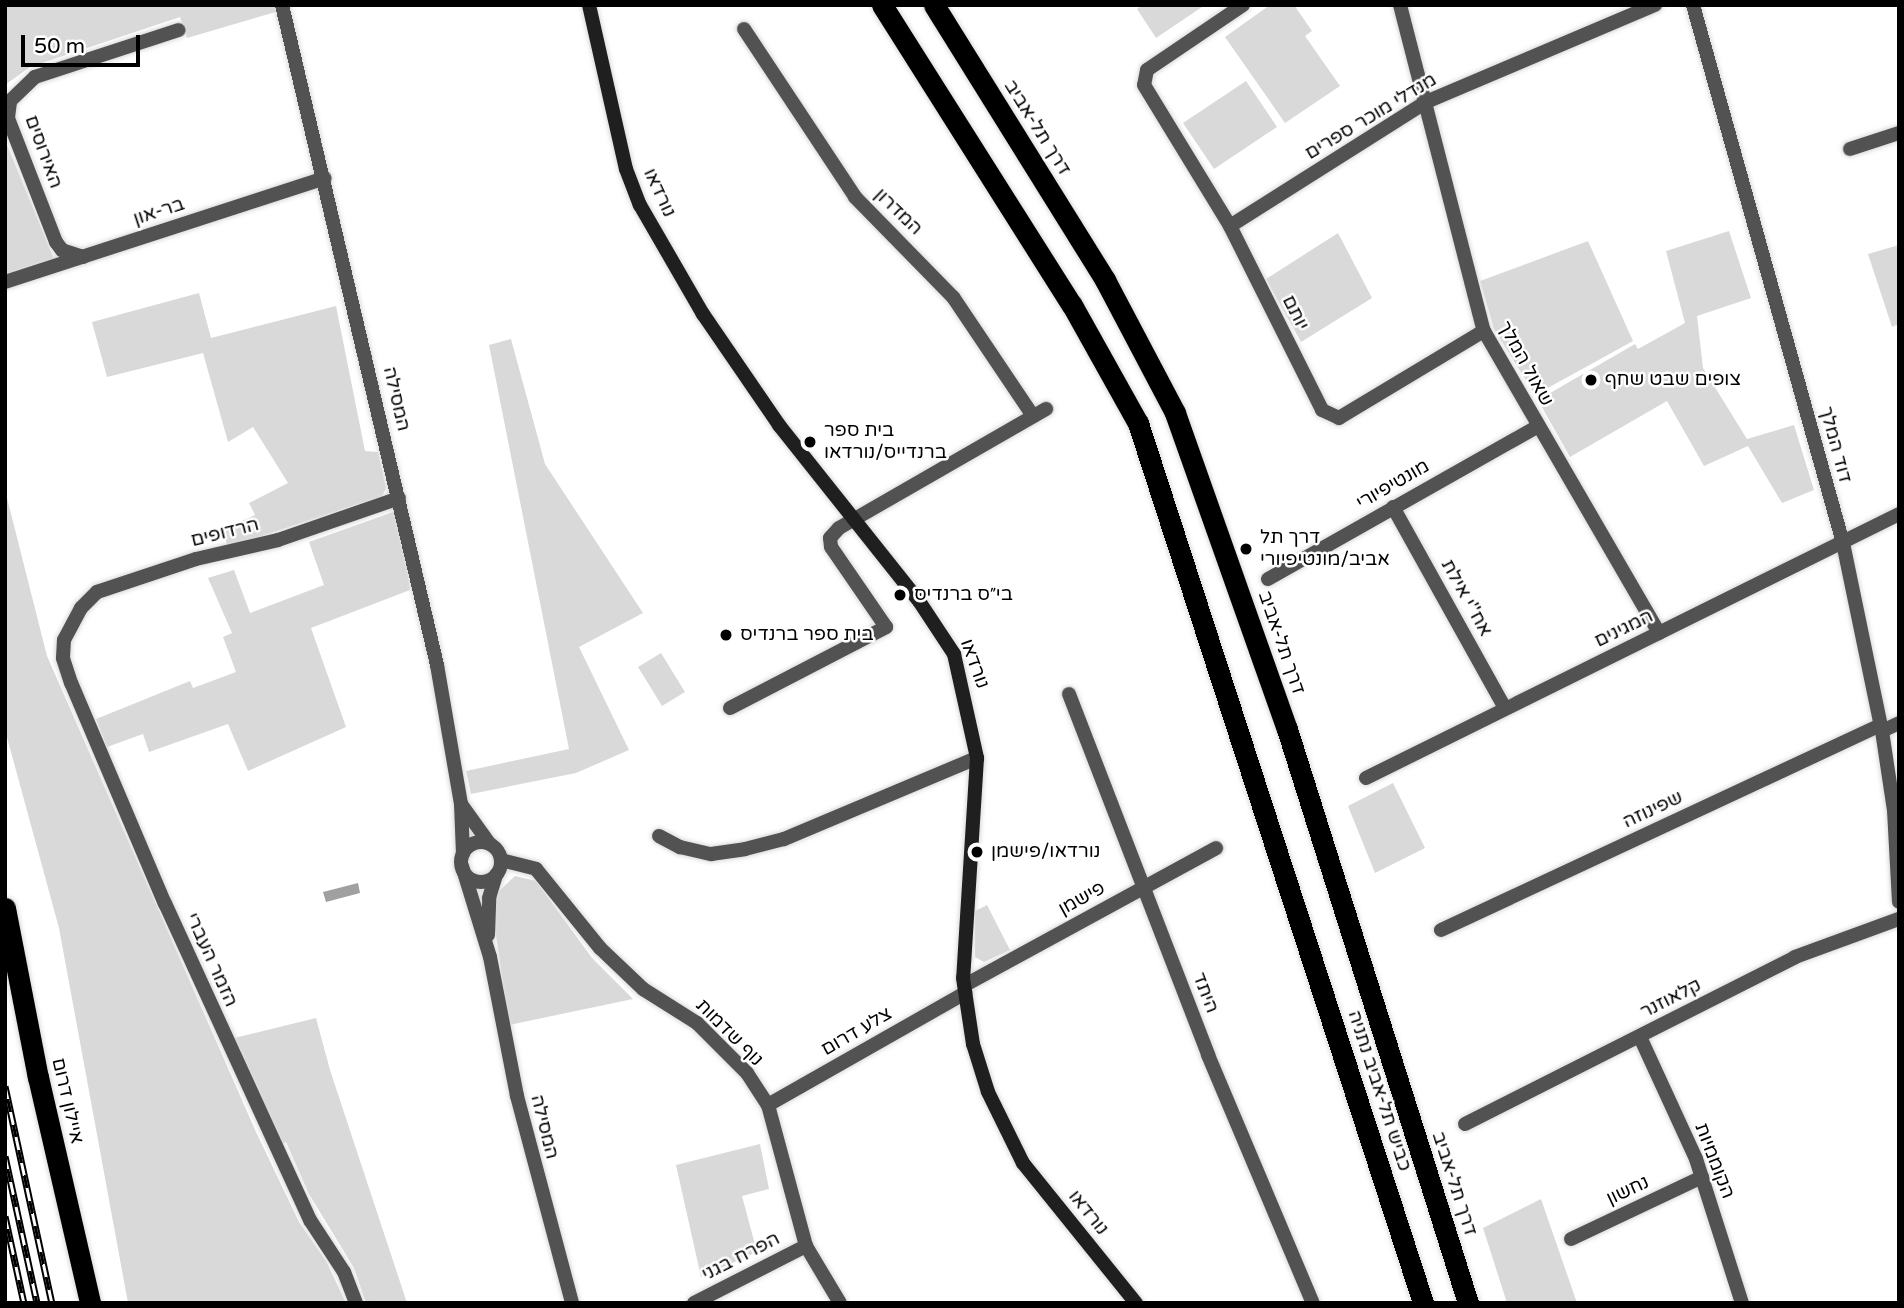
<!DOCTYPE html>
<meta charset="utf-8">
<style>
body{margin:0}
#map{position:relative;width:1904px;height:1308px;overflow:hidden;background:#fff;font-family:"Varela Round",Heebo,sans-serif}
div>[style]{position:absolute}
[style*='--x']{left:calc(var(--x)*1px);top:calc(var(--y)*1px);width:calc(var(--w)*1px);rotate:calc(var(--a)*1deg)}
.green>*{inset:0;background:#d9d9d9}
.water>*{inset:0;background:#a0a0a0}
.roads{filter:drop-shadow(0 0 2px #dbdbdb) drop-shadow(0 0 2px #dbdbdb)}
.street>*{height:14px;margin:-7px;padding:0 7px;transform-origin:7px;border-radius:7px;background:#525252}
.street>.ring{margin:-7px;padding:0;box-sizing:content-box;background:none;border:14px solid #525252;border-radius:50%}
.secondary>*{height:14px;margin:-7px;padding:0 7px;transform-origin:7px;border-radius:7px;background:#1f1f1f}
.highway>*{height:21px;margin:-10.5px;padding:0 10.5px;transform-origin:10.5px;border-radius:10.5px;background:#000}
.rail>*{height:7px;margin-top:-3.5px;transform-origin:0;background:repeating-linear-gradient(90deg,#fff 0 13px,#000 0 26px);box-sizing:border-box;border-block:2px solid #000}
.dots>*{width:19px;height:19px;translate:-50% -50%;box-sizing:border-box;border:4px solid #fff;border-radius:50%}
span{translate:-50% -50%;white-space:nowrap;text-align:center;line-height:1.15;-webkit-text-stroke:5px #fff;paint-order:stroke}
.street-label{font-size:19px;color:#000}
.poi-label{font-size:19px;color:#000}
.left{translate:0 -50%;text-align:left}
.frame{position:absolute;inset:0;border:7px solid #000;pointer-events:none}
.scale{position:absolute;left:21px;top:35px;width:119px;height:32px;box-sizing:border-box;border:4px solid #000;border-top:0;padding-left:9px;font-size:21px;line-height:24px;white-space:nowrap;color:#000;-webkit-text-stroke:5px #fff;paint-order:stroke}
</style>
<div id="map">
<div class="green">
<div style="clip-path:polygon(5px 5px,278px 5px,279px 11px,187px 38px,180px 17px,30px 67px,5px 85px)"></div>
<div style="clip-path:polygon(1143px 5px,1205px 5px,1156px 38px,1137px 9px)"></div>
<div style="clip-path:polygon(1270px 5px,1294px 5px,1312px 31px,1305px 36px,1340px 86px,1285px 123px,1225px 37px)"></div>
<div style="clip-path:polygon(1246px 81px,1277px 127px,1214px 169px,1183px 123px)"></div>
<div style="clip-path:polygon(5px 140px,54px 259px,5px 275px)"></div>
<div style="clip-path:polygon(1729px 231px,1751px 298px,1697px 316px,1703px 368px,1747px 439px,1794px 425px,1814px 490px,1782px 503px,1748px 446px,1704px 466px,1667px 401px,1570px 457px,1538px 400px,1635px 344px,1638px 349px,1685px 323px,1666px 251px)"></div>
<div style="clip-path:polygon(1338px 233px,1372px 298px,1301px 342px,1266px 279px)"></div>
<div style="clip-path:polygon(1588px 241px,1633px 341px,1535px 395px,1494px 329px,1480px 281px)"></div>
<div style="clip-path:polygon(1899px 245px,1899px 324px,1892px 327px,1868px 254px)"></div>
<div style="clip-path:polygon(199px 293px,211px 338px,336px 306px,365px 451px,378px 452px,386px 488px,382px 496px,228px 547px,222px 530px,255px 515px,249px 503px,288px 483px,253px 427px,228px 442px,203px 353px,107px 377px,92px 322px)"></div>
<div style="clip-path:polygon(511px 339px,545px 464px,643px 613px,579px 647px,629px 750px,576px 773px,471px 794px,466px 771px,569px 749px,489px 345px)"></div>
<div style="clip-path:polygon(5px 490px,47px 656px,256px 1132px,299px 1222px,326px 1261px,346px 1303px,128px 1303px,59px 928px,5px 730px)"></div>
<div style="clip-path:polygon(393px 512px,400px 520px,410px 590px,311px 628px,346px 727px,248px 771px,228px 724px,149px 752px,143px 734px,107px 747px,96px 719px,190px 681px,193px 688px,236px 672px,223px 637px,232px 633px,208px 578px,234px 570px,250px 613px,324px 585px,309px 542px)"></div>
<div style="clip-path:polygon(661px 653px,685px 692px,662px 706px,638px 667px)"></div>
<div style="clip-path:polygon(1393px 783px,1425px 848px,1375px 873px,1348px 806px)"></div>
<div style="clip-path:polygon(515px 876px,536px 881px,592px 958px,633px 999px,509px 1025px,492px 908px,499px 891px)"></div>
<div style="clip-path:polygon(987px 905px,1010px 950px,984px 962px,975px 957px,975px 911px)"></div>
<div style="clip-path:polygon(316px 1018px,330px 1070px,407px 1303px,366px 1303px,354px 1268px,309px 1194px,286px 1142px,278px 1145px,230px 1039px)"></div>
<div style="clip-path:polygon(760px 1144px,769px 1189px,742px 1196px,757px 1252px,701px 1277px,676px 1165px)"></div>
<div style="clip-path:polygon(1541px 1199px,1577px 1303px,1507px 1303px,1483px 1228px)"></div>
</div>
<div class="water">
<div style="clip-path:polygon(358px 883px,360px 893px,326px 902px,323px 892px)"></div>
</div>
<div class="roads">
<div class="street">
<div style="--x:282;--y:5;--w:678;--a:76.78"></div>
<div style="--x:437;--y:665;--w:141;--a:80.2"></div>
<div style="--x:461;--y:804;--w:50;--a:87.7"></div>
<div style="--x:1243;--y:5;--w:116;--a:145.9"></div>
<div style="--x:1147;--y:70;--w:15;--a:101"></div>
<div style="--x:1144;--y:85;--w:165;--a:58.6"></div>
<div style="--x:1230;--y:226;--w:206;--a:63.4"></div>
<div style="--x:1322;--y:410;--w:19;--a:25"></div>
<div style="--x:1339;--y:418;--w:169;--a:-31"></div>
<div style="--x:1400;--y:5;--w:337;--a:75.6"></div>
<div style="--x:1484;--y:331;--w:349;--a:59.9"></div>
<div style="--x:1693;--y:5;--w:559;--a:74.42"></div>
<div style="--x:1843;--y:543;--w:192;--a:78.3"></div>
<div style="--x:1882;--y:731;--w:80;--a:81.4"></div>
<div style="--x:1894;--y:810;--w:92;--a:86.9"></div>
<div style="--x:744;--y:29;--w:201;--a:56.5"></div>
<div style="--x:855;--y:197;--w:140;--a:45.6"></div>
<div style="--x:953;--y:297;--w:143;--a:56.1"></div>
<div style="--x:1850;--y:149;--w:52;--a:-18.1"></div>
<div style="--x:1230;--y:226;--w:232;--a:-32.3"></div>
<div style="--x:1426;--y:102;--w:249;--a:-23"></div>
<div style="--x:83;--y:257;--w:22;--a:-162"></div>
<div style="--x:62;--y:250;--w:10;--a:-127"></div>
<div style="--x:56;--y:242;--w:133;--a:-111.2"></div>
<div style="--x:8;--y:118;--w:17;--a:-83"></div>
<div style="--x:10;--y:101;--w:35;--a:-44"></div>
<div style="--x:35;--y:77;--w:151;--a:-18.1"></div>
<div style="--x:5;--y:282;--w:336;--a:-18"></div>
<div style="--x:1393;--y:507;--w:230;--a:60.9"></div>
<div style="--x:1268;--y:579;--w:309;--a:-29.5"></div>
<div style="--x:1069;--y:694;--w:387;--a:68.9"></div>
<div style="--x:1208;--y:1055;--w:269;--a:67.1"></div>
<div style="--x:730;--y:708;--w:176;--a:-27.4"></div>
<div style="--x:886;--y:627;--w:97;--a:-124.5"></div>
<div style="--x:831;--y:547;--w:9;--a:-96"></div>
<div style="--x:830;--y:538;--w:13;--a:-48"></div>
<div style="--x:839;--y:528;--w:239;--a:-29.9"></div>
<div style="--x:1882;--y:731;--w:19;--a:-25"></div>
<div style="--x:1366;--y:778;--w:595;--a:-26.35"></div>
<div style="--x:461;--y:804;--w:48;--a:54.3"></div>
<div style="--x:659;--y:836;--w:24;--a:28"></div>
<div style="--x:680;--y:847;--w:32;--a:13"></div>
<div style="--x:711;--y:854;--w:34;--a:-8"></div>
<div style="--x:745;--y:849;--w:40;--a:-14.4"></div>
<div style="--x:784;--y:839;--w:209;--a:-22.8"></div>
<div class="ring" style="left:461px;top:842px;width:26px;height:26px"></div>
<div style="--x:501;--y:860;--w:36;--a:14"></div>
<div style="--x:536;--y:869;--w:102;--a:51"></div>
<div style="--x:600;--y:948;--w:59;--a:43.6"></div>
<div style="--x:643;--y:989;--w:64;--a:32.2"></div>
<div style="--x:697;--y:1023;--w:71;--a:45"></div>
<div style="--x:747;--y:1073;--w:38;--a:57"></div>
<div style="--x:768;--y:1105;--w:146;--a:74.9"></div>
<div style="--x:806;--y:1246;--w:66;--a:59.2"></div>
<div style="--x:462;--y:866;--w:95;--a:72.9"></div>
<div style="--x:490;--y:957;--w:142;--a:79"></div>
<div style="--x:517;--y:1096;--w:214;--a:75.1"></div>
<div style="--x:1441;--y:930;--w:485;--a:-25"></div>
<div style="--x:488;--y:935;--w:37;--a:-88"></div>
<div style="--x:489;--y:898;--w:24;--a:-73"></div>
<div style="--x:965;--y:985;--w:286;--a:-28.6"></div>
<div style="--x:1640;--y:1037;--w:134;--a:65.3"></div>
<div style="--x:1696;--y:1159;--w:151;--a:72.3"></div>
<div style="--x:768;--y:1105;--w:227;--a:-29.6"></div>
<div style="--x:1465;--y:1124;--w:370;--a:-26.8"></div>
<div style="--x:1795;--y:957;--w:111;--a:-20.1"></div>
<div style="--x:1571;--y:1239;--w:145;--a:-25.3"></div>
<div style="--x:356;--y:1303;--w:33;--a:-111"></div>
<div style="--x:344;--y:1272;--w:62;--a:-123.2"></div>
<div style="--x:310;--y:1220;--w:348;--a:-114.6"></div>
<div style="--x:165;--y:904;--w:240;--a:-113"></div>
<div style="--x:71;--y:683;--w:26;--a:-108"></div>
<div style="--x:63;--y:658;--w:18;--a:-87"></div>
<div style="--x:64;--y:640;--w:36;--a:-62"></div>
<div style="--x:81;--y:608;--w:23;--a:-45"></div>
<div style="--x:97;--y:592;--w:104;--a:-18.4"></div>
<div style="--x:196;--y:559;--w:84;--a:-13"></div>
<div style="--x:278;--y:540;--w:128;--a:-19.1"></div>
<div style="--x:694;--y:1303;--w:126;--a:-27"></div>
</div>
<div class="secondary">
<div style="--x:589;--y:5;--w:168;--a:77.3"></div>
<div style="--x:626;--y:169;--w:39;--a:69"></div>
<div style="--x:640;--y:205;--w:126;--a:60"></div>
<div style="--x:703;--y:314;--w:135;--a:55.6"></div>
<div style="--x:779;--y:425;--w:225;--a:51.5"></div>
<div style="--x:919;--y:601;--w:64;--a:56.6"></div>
<div style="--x:954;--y:654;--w:107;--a:77.5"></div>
<div style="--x:977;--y:758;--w:220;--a:93.6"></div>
<div style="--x:963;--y:978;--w:67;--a:81.4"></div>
<div style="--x:973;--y:1044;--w:50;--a:72.6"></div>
<div style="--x:988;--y:1092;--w:79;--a:63.8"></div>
<div style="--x:1023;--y:1163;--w:180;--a:51.1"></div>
</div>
<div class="highway">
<div style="--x:882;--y:5;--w:355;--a:57.7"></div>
<div style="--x:1072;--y:305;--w:135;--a:60.8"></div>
<div style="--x:1138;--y:423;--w:925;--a:72.05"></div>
<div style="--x:934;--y:5;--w:324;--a:58.1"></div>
<div style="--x:1105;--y:280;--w:150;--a:62.2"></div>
<div style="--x:1175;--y:413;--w:335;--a:70.5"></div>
<div style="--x:1287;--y:729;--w:602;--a:72.5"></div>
<div style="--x:5;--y:908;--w:172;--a:79"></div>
<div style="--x:38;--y:1077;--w:232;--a:77"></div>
</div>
</div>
<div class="rail">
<div style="--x:5;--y:1086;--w:222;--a:77.8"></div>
<div style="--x:5;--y:1156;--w:150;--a:77.7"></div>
<div style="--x:5;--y:1216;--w:89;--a:77.7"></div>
</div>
<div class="dots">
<div style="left:1591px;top:380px;background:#000"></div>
<div style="left:810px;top:442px;background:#000"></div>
<div style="left:1246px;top:549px;background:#000"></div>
<div style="left:900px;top:595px;background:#000"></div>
<div style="left:726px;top:635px;background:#000"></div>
<div style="left:977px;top:852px;background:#000"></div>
</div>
<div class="street-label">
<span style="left:1371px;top:117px;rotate:-31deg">מנדלי מוכר ספרים</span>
<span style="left:1037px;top:128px;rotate:58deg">דרך תל-אביב</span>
<span style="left:43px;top:152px;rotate:70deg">האירוסים</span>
<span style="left:659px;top:193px;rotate:65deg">נורדאו</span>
<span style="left:159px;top:212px;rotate:-18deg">בר-און</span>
<span style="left:898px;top:212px;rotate:44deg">המדרון</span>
<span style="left:1295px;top:313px;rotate:63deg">יותם</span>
<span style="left:1525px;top:364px;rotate:61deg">שאול המלך</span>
<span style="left:396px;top:399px;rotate:77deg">המסילה</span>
<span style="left:1835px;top:445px;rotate:75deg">דוד המלך</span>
<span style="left:1393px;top:485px;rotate:-30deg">מונטיפיורי</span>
<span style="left:225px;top:533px;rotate:-14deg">הרדופים</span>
<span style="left:1466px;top:598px;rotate:61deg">אח''י אילת</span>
<span style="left:1624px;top:629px;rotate:-26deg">המגינים</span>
<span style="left:1281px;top:643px;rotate:71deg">דרך תל-אביב</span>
<span style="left:974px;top:664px;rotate:70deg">נורדאו</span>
<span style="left:1653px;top:810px;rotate:-25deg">שפינוזה</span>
<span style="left:1082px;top:899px;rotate:-29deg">פישמן</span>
<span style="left:211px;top:960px;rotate:66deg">הזמר העברי</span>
<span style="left:1205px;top:993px;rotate:69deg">היתד</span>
<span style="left:1671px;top:999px;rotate:-27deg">קלאוזנר</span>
<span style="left:857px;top:1032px;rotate:-30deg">צלע דרום</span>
<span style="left:729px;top:1033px;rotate:45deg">נוף שדמות</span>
<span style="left:1379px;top:1091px;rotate:72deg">כביש תל-אביב נתניה</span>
<span style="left:67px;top:1101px;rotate:77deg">איילון דרום</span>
<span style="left:544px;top:1127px;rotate:76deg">המסילה</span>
<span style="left:1714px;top:1161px;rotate:69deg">הקוממיות</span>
<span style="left:1454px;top:1184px;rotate:72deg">דרך תל-אביב</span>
<span style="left:1628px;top:1191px;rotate:-25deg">נחשון</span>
<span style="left:1088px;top:1213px;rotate:51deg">נורדאו</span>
<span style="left:741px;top:1257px;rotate:-27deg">הפרח בגני</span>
</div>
<div class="poi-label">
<span class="left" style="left:1605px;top:380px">צופים שבט שחף</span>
<span class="left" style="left:824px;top:442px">בית ספר<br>ברנדייס/נורדאו</span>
<span class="left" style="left:1260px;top:549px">דרך תל<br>אביב/מונטיפיורי</span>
<span class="left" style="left:914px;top:595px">בי״ס ברנדיס</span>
<span class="left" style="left:740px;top:635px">בית ספר ברנדיס</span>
<span class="left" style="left:991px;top:852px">נורדאו/פישמן</span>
</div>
<div class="frame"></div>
<div class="scale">50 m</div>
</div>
